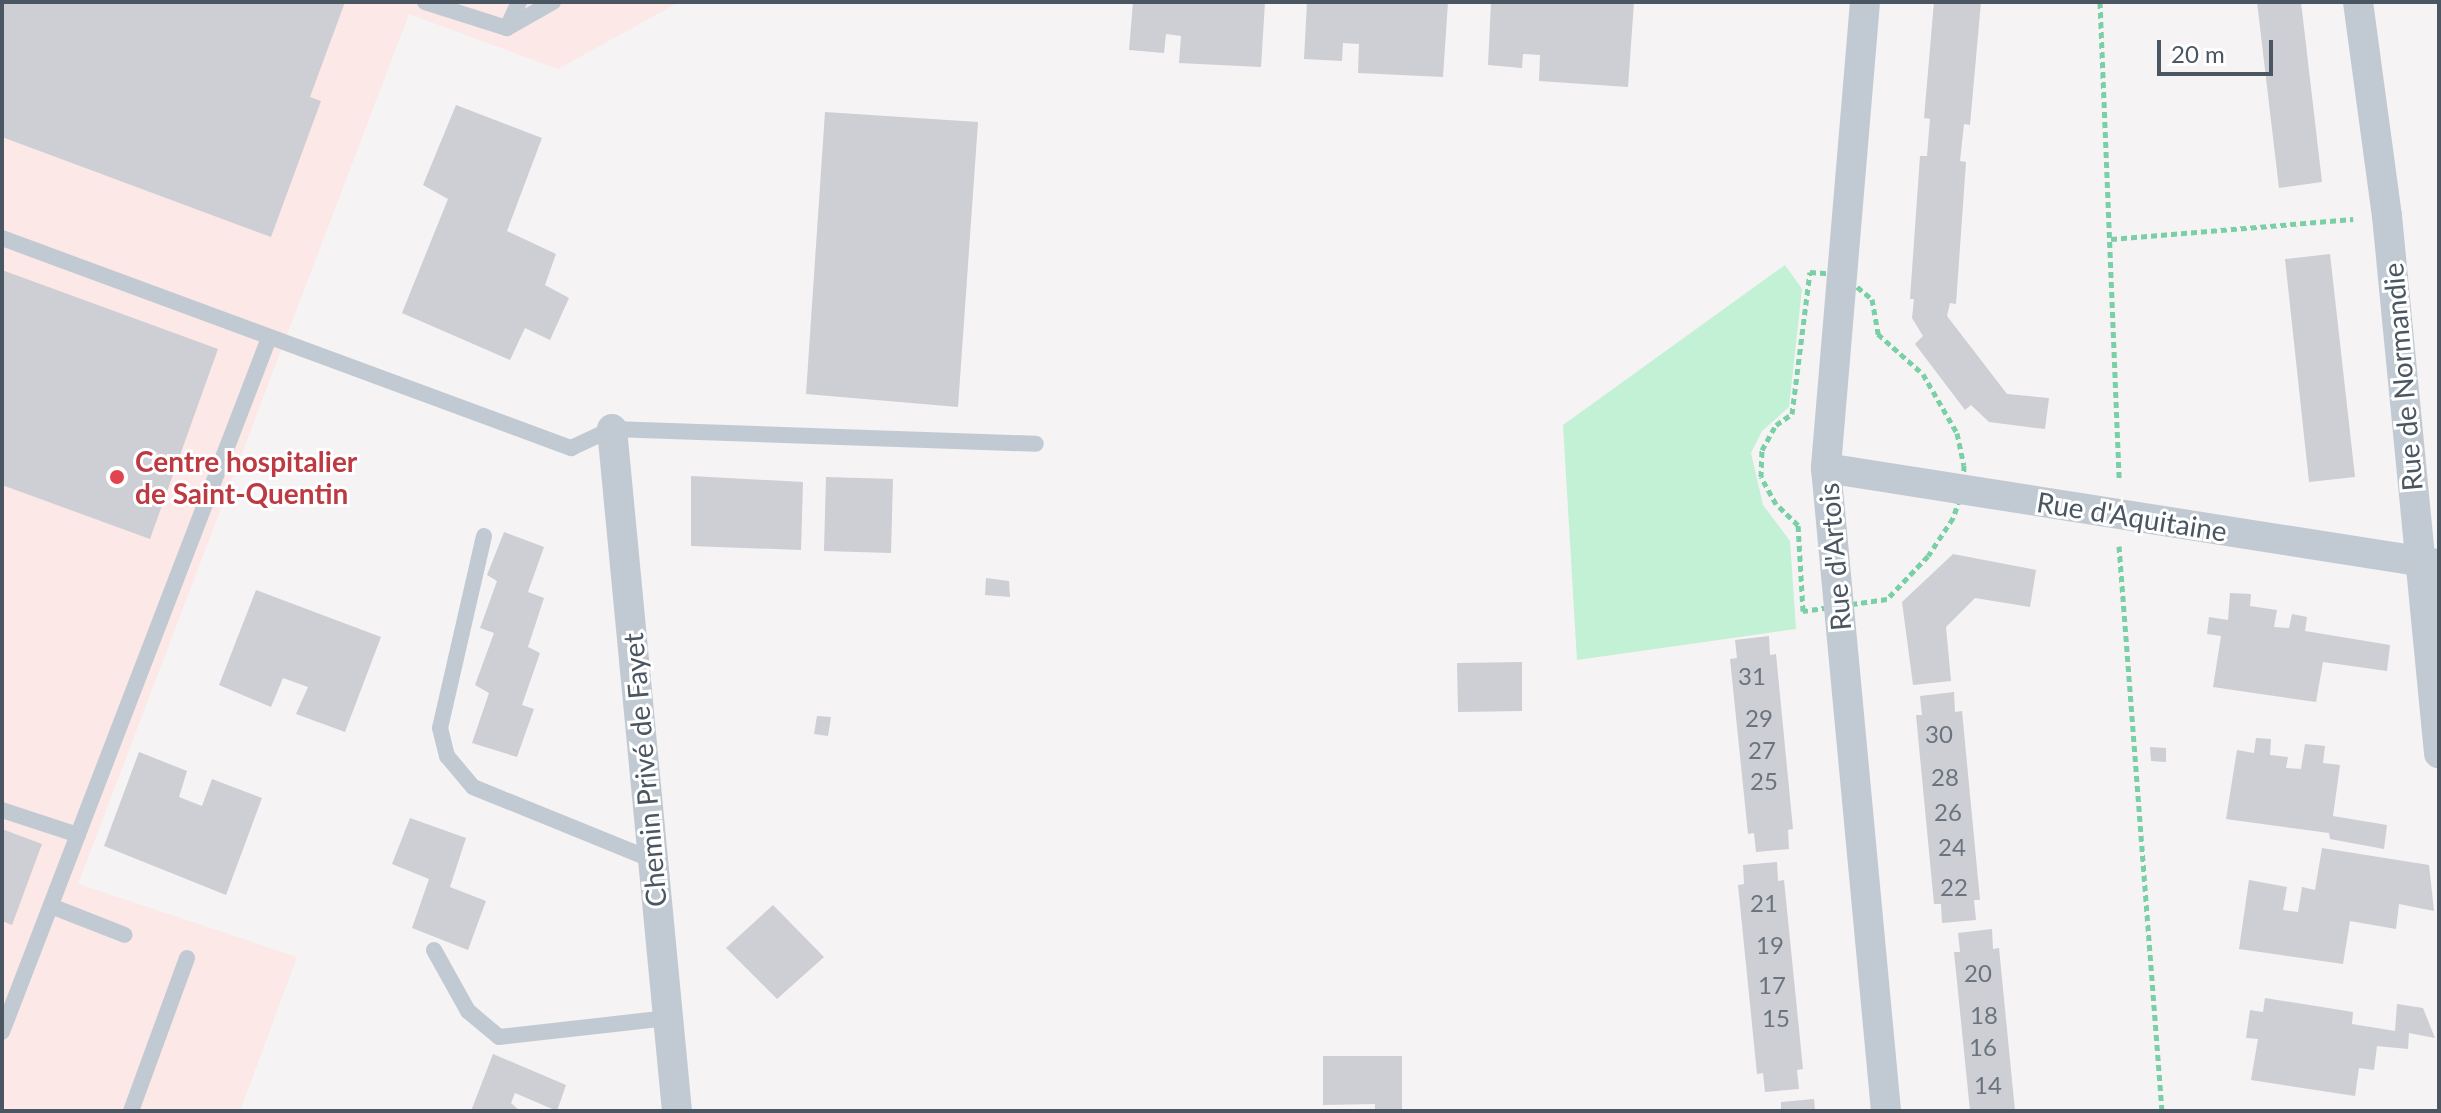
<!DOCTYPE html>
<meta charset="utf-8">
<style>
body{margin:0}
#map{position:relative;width:2441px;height:1113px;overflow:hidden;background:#f5f3f3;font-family:Lato,sans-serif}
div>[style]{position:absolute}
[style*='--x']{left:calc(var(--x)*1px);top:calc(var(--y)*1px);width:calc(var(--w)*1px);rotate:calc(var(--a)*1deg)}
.medical>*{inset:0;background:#fce8e6}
.green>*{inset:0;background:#c3f1d5}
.building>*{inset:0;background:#cdcfd5}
.path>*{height:5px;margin-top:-2.5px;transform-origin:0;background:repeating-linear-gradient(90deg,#7ad0a6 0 6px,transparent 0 10px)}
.service>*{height:16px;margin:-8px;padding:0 8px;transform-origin:8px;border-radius:8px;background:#c1cad2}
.minor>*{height:30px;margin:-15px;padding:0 15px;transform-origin:15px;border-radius:15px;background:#c1cad2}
.dots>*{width:22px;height:22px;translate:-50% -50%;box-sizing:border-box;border:4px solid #fff;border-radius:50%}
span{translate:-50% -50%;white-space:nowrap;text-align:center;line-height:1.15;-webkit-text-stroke:6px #fff;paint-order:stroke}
.number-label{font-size:24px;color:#6b747e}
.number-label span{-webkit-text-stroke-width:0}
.street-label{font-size:28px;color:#4a5661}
.health-label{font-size:28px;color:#be3a42;font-weight:700}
.left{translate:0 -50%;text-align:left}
.frame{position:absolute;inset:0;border:4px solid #4a5661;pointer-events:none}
.scale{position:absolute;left:2157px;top:40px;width:116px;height:36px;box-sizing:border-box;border:4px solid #4a5661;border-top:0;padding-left:10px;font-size:24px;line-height:28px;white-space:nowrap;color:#4a5661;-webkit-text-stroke:6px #fff;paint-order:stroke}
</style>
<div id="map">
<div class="medical">
<div style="clip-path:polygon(2px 2px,679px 2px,558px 69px,409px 14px,78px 884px,297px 957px,240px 1111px,2px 1111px)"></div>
</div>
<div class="green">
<div style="clip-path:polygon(1785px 265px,1802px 289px,1789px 407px,1762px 431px,1751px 453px,1763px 505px,1790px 541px,1796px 629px,1577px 660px,1563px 425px)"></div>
</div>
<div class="building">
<div style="clip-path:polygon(2px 2px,345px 2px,310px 97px,321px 101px,271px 237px,2px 137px)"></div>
<div style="clip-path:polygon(1133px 2px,1265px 2px,1261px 67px,1179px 63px,1181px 36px,1166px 34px,1164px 53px,1129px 50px)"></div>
<div style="clip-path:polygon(1307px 2px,1448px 2px,1443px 77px,1358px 73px,1359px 44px,1343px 43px,1342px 61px,1304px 59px)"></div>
<div style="clip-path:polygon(1491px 2px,1634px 2px,1628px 87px,1539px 81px,1540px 55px,1523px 54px,1522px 68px,1488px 65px)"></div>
<div style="clip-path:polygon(1934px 2px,1981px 2px,1970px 125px,1964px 124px,1960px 161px,1966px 162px,1956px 304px,1950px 303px,1947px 316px,2007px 394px,2049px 398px,2045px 429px,1989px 422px,1971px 405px,1965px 410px,1915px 344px,1923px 336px,1912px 318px,1914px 299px,1910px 299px,1920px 156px,1927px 156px,1930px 119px,1924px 118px)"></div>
<div style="clip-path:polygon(2257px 2px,2301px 2px,2322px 182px,2279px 188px)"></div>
<div style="clip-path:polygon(456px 105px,542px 138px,507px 231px,556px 254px,545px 285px,569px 298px,550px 340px,525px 328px,510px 360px,402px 313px,448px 199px,423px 185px)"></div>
<div style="clip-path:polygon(825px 112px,978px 122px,958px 407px,806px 394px)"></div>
<div style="clip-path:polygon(2330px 254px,2355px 477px,2309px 482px,2285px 259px)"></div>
<div style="clip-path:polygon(2px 270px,218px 349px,150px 539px,2px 485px)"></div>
<div style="clip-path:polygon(691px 476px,803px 482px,801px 550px,691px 546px)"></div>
<div style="clip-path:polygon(826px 477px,893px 479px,891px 553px,824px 551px)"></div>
<div style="clip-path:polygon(504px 532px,544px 547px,528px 592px,544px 598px,528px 647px,540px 653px,522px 705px,534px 709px,517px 757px,472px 743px,489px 693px,475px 685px,494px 633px,480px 628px,497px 581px,487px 575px)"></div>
<div style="clip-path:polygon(1953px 554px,2036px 570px,2030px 607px,1975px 598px,1946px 627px,1951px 681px,1913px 685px,1902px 602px)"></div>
<div style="clip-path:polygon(986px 578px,1009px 581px,1010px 597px,985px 595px)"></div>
<div style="clip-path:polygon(256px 590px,381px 637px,345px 732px,296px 714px,308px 687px,283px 678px,271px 707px,219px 685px)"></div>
<div style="clip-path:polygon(2230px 593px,2251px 594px,2250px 606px,2277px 610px,2274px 627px,2289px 628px,2292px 614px,2307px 617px,2305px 631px,2390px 645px,2387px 671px,2323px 662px,2316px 702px,2213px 687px,2221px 636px,2207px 634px,2209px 617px,2228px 620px)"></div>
<div style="clip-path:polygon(1769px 636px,1770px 655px,1776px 654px,1793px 829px,1788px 830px,1789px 849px,1756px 852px,1754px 833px,1748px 834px,1730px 659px,1737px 658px,1735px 640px)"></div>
<div style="clip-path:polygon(1522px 662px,1522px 711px,1458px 712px,1457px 663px)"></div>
<div style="clip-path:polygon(1954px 692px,1955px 712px,1962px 711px,1980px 900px,1974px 900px,1976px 920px,1942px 923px,1941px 904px,1934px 904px,1916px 715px,1922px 715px,1920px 696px)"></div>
<div style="clip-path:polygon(817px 716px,831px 717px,828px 736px,814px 734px)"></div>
<div style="clip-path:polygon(2256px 738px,2271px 739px,2270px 755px,2288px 757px,2286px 768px,2301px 769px,2305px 744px,2325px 746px,2323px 763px,2340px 765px,2333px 816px,2387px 825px,2384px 849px,2330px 839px,2329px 833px,2226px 819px,2237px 750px,2254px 753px)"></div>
<div style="clip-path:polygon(2150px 747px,2166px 748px,2166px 762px,2151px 761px)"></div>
<div style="clip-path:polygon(139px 752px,187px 771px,179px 797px,202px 806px,212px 779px,262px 798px,226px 895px,104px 846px)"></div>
<div style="clip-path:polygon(410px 818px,466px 838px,450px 887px,486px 901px,468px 950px,412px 928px,429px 879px,392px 864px)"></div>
<div style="clip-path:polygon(2px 829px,42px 844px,12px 925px,2px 921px)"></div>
<div style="clip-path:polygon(2322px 848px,2429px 865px,2434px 911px,2399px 904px,2396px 929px,2350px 921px,2343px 964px,2239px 949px,2249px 880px,2287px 887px,2283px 910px,2298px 912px,2302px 887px,2315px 890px)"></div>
<div style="clip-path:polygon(1777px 862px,1778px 881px,1784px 880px,1803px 1069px,1797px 1070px,1799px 1089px,1765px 1092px,1763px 1073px,1757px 1074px,1738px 885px,1744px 884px,1743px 865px)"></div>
<div style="clip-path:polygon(773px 905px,824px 957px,777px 999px,726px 948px)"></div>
<div style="clip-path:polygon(1992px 929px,1993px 949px,1999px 948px,2015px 1111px,1970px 1111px,1954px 952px,1960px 952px,1958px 933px)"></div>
<div style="clip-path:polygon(2265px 998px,2353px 1012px,2352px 1024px,2395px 1031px,2397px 1004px,2423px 1008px,2435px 1038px,2409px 1033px,2408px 1049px,2377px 1046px,2374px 1070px,2359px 1068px,2355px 1096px,2251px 1080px,2258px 1039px,2246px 1038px,2250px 1010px,2263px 1012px)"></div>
<div style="clip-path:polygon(493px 1054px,566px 1085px,557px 1111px,515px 1093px,511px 1103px,520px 1111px,471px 1111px)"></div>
<div style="clip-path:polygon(1323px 1056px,1402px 1056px,1402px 1111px,1375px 1111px,1375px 1104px,1323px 1105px)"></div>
<div style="clip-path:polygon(1814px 1099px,1815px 1111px,1781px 1111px,1781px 1102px)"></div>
</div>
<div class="path">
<div style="--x:2100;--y:2;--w:479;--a:87.7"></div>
<div style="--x:2111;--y:239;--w:243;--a:-4.7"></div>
<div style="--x:1810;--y:272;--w:32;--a:4"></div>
<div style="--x:1842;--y:274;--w:39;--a:40"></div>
<div style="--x:1872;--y:299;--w:36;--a:80"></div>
<div style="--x:1878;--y:334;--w:60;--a:41.6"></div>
<div style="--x:1923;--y:374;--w:68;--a:60"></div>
<div style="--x:1957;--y:433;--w:33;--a:78"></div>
<div style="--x:1964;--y:465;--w:24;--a:92"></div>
<div style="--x:1963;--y:489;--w:31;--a:109"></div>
<div style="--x:1953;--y:518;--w:45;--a:123.3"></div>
<div style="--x:1928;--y:556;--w:59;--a:133.6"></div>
<div style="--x:1887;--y:599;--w:85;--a:171.9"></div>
<div style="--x:1803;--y:611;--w:86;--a:-93.3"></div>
<div style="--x:1798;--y:525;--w:30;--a:-136"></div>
<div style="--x:1776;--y:504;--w:31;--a:-119"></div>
<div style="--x:1761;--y:477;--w:27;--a:-88"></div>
<div style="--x:1762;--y:450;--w:29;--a:-61"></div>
<div style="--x:1776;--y:425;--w:19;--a:-35"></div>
<div style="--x:1792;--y:414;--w:143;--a:-82.8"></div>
<div style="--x:2119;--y:546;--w:567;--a:85.65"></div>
</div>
<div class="service">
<div style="--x:425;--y:2;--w:86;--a:17.6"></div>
<div style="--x:519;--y:2;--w:29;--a:115"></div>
<div style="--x:507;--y:28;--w:53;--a:-29.5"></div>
<div style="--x:2;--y:238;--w:607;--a:20.26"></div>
<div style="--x:571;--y:448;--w:45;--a:-24.9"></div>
<div style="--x:612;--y:429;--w:424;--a:2"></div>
<div style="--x:484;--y:536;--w:197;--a:102.9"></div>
<div style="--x:440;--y:728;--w:29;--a:76"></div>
<div style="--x:447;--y:756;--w:40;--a:50"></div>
<div style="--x:473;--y:787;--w:194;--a:22.1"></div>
<div style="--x:2;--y:810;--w:80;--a:18.2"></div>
<div style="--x:51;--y:906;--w:79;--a:21.4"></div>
<div style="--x:434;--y:950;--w:70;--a:60.9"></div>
<div style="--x:468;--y:1011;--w:40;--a:40"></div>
<div style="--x:499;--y:1037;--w:170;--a:-6.4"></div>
<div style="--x:2;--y:1032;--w:744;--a:-68.96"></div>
<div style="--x:131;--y:1111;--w:163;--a:-69.9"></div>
</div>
<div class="minor">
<div style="--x:1865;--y:2;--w:468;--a:94.8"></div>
<div style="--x:1826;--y:468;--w:646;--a:84.67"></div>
<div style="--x:2358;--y:2;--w:216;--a:82.3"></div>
<div style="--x:2387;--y:216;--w:540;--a:84.47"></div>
<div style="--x:612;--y:429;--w:685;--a:84.56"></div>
<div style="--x:1826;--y:468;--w:618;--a:8.93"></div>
</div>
<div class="dots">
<div style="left:117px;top:477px;background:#e0444e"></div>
</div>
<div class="number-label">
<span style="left:1752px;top:676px">31</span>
<span style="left:1759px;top:718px">29</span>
<span style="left:1939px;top:734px">30</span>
<span style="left:1762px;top:750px">27</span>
<span style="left:1945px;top:777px">28</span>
<span style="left:1764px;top:781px">25</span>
<span style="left:1948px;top:812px">26</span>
<span style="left:1952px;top:847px">24</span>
<span style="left:1954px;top:887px">22</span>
<span style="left:1764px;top:903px">21</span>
<span style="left:1770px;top:945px">19</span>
<span style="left:1978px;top:973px">20</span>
<span style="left:1772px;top:985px">17</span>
<span style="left:1984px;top:1015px">18</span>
<span style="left:1776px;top:1018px">15</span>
<span style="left:1983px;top:1047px">16</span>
<span style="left:1988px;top:1085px">14</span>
</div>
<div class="street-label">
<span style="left:2402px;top:377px;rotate:-95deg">Rue de Normandie</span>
<span style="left:2132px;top:516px;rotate:9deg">Rue d'Aquitaine</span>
<span style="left:1834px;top:557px;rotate:-95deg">Rue d'Artois</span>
<span style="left:644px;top:770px;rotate:-95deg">Chemin Privé de Fayet</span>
</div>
<div class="health-label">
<span class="left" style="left:135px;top:477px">Centre hospitalier<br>de Saint-Quentin</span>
</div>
<div class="frame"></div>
<div class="scale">20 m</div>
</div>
